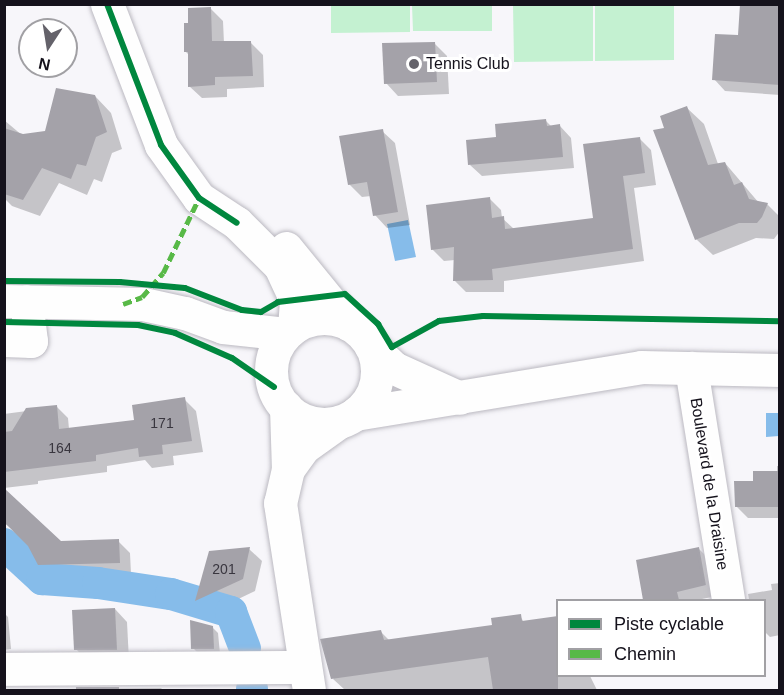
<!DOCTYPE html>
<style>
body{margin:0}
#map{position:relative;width:784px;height:695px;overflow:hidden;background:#f7f6fa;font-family:Arial,sans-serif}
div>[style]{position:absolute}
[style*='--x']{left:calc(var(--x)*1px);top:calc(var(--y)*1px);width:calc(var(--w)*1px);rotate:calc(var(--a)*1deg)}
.green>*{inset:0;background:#c4f1d1}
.water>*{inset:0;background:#86bcea}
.shadow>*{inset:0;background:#0003}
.canal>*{height:32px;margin:-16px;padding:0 16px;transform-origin:16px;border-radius:16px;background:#86bcea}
.building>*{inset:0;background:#a4a2a9}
.roads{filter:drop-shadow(0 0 2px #bbb9c1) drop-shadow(0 0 2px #bbb9c1)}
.minor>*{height:33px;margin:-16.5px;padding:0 16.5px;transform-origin:16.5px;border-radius:16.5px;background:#fefefe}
.tertiary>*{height:33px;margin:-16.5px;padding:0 16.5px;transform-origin:16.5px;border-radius:16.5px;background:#fefefe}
.tertiary>.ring{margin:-16.5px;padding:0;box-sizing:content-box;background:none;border:33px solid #fefefe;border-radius:50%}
.quiet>*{height:4.5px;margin-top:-2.25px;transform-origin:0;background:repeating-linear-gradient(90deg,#58b947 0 9px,transparent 0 13.5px)}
.cycleway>*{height:6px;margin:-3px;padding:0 3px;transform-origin:3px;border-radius:3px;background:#00873e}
.dots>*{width:16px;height:16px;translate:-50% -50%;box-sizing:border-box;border:3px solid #fff;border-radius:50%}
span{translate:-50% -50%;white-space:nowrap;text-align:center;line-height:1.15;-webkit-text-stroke:6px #fff;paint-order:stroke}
.number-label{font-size:14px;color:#39363f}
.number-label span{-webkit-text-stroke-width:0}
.poi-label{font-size:16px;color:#15121c}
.left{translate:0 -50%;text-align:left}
.street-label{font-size:16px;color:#15121c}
.frame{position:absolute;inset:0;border:6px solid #15121c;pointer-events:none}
.legend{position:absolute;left:556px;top:599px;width:210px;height:78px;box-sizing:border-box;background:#fff;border:2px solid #a1a0a4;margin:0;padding:8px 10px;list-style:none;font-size:18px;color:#15121c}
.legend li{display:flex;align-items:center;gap:12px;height:30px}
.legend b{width:30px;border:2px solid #a1a0a4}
.north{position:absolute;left:18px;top:18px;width:60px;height:60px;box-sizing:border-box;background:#fff;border:2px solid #a1a0a4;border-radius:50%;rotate:192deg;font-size:16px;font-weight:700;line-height:24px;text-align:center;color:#15121c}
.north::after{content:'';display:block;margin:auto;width:21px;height:27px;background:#64626a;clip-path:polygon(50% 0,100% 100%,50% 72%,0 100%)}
</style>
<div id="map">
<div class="green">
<div style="clip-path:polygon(331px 5px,410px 5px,410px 32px,331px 33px)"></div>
<div style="clip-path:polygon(412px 5px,492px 5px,492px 31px,413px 31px)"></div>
<div style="clip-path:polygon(513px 5px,593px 5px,593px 61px,514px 62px)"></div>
<div style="clip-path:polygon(595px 5px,674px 5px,674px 60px,595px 61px)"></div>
</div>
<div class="water">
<div style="clip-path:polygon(408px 220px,416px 257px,395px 261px,387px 224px)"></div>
<div style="clip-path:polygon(766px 413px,779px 413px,779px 436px,766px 437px)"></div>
</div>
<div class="shadow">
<div style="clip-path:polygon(780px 4px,780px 95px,725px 91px,714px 79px,740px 36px)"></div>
<div style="clip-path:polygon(211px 9px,223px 21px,224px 43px,250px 42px,263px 55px,264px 87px,227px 89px,227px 97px,202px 98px,189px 86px,190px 56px,185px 51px)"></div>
<div style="clip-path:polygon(434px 43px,447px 56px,449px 94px,398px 96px,386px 83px)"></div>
<div style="clip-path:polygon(95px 96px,111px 113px,122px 149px,112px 153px,102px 182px,94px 179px,87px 195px,59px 183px,40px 216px,12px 206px,4px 198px,4px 120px,23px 136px,46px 132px)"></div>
<div style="clip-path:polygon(687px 108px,704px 124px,718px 164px,725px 163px,759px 203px,767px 204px,780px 217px,780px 231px,774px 239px,756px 238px,713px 255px,696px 239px,666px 129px)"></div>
<div style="clip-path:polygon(546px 121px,552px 127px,560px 126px,571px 138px,574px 168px,482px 176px,470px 165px,497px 138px)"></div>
<div style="clip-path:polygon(382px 131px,395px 143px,410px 225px,387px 228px,375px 215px,371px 196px,362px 197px,349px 184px)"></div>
<div style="clip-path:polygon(639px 138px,651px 150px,656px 185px,634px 188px,644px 261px,504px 281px,504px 292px,466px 292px,454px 280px,455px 260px,444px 261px,432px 249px,489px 198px,501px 210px,502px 218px,514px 229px,595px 219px)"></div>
<div style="clip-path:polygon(184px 399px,196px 411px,203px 452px,173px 456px,174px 465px,152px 468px,145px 460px,107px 466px,107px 472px,38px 481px,38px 484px,4px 488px,4px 414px,57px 407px,68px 418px,69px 429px,135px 421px)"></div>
<div style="clip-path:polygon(777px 466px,780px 466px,780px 518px,748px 518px,736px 506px,755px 483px,777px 473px)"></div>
<div style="clip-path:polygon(4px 490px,60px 543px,118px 541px,130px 553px,131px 574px,52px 576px,18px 533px,4px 523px)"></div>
<div style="clip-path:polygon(249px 549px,262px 561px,255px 591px,209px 613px,197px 601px,210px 552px)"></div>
<div style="clip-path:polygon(699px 549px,710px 560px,717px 596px,697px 600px,645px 600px,638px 561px)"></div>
<div style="clip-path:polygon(780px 583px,780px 635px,770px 637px,764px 631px,764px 600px,749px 600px,748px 594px,772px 590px,771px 584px)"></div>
<div style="clip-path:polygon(115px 609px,127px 622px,129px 661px,88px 662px,76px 649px)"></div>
<div style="clip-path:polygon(4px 613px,8px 617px,11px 649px,4px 650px)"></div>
<div style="clip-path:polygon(520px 616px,558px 676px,590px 676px,597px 690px,345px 690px,333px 679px,381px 632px,390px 641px,493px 626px)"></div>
<div style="clip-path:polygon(212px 627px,218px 633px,220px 654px,199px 654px,193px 648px)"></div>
<div style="clip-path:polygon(161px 688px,163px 690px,62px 689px)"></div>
</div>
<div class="canal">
<div style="--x:4;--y:544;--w:52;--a:42.6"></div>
<div style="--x:42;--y:579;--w:56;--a:4.1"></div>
<div style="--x:98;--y:583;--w:74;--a:8.6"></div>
<div style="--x:171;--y:594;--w:63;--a:16.7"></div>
<div style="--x:231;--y:612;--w:39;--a:69"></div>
<div style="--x:252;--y:690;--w:1;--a:-90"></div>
</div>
<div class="building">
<div style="clip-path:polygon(740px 4px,780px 4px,780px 85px,712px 80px,715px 34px,738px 35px)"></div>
<div style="clip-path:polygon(211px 7px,212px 41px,251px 41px,253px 76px,215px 77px,215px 85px,188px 87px,188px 52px,184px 52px,184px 23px,188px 23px,188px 8px)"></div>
<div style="clip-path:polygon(435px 42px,437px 82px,384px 84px,382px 43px)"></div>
<div style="clip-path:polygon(56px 88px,95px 95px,107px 132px,96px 137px,86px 166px,77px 164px,71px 179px,42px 168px,23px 200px,4px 194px,4px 128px,23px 134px,45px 131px)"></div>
<div style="clip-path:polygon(687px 106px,708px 165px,725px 162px,734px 185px,742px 182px,749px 199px,768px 203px,762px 217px,757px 223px,739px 223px,695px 240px,653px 130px,664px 128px,660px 116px)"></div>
<div style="clip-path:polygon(546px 119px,547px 126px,560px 124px,563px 157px,468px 165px,466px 140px,496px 137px,495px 124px)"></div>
<div style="clip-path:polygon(383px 129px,398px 212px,373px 216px,367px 182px,348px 185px,339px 136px)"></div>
<div style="clip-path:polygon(640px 137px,645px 173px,623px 176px,633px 249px,492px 269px,493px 280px,453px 281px,454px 247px,431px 250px,426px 205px,490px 197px,492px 218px,504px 216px,505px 229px,593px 218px,583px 144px)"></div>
<div style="clip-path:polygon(185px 397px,192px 441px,162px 445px,163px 454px,139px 457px,138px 448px,96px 455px,96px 461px,4px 472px,4px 432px,12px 431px,26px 408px,57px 405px,59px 429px,134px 420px,132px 405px)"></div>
<div style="clip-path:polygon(753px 471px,780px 471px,780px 507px,735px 507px,734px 481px,753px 481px)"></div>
<div style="clip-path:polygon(4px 488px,61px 541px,119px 539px,120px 563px,38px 565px,28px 546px,4px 522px)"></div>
<div style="clip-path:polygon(250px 547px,243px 579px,195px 601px,209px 551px)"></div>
<div style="clip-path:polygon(699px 547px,706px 585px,677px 592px,679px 600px,643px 600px,636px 560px)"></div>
<div style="clip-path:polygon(115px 608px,117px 650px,74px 650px,72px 610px)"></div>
<div style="clip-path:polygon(521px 614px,522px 621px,558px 616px,558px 690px,493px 690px,488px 657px,331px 679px,320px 639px,381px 630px,384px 640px,492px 625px,491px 618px)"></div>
<div style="clip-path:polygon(190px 620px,213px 626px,214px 649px,191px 649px)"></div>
<div style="clip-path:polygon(76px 687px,119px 687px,119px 690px,76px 690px)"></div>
</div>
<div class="roads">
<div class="minor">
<div style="--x:107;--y:4;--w:151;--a:69"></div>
<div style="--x:161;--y:145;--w:65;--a:54.4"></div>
<div style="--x:199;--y:198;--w:45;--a:33.3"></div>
<div style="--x:237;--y:223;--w:61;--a:45"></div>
<div style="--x:280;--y:266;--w:38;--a:65"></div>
<div style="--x:296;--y:300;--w:27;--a:94"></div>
<div style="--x:286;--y:248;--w:98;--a:50.8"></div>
<div style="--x:4;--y:340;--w:27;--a:2"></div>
<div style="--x:31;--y:341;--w:40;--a:-97.1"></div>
<div style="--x:691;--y:368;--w:235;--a:80.9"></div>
<div style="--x:286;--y:407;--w:62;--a:88.2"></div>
<div style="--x:288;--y:469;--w:35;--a:103"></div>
<div style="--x:280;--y:503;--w:189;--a:81.2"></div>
<div style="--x:288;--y:469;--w:27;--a:-54"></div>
<div style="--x:304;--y:447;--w:43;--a:-35.5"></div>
<div style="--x:4;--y:669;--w:301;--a:-0.4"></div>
</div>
<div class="tertiary">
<div style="--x:4;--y:301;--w:139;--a:1.2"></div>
<div style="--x:143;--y:304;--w:43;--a:12.1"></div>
<div style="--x:185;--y:313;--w:40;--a:20.2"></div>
<div style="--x:223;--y:327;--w:63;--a:6.3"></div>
<div class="ring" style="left:271px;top:318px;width:73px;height:73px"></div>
<div style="--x:371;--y:346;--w:32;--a:44"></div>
<div style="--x:394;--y:368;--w:72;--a:24.4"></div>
<div style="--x:355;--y:414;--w:290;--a:-9.3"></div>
<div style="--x:641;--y:367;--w:139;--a:1.2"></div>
</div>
</div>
<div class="quiet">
<div style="--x:123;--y:304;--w:20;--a:-20"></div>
<div style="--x:142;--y:297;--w:32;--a:-49"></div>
<div style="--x:163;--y:273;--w:83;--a:-64.4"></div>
</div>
<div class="cycleway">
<div style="--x:107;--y:4;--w:151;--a:69"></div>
<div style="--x:161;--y:145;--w:65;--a:54.4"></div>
<div style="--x:199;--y:198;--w:45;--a:33.3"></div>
<div style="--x:4;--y:281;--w:116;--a:0.5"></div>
<div style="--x:120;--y:282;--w:65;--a:5.3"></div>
<div style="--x:185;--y:288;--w:61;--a:21.1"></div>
<div style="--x:242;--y:310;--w:19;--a:6"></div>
<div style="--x:261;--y:312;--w:20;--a:-30"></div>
<div style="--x:278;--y:302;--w:67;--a:-6.8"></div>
<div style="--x:345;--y:294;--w:45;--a:42.3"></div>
<div style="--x:378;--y:324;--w:27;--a:59"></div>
<div style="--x:392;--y:347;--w:54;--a:-29"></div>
<div style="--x:439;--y:321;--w:44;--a:-6.5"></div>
<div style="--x:483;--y:316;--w:297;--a:1"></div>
<div style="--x:4;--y:322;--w:134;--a:1.3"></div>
<div style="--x:138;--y:325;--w:38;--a:12"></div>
<div style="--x:175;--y:333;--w:62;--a:23.7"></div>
<div style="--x:232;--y:358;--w:51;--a:34.6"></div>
</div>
<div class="dots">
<div style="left:414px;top:64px;background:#64626a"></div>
</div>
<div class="number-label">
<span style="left:162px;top:423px">171</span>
<span style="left:60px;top:448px">164</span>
<span style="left:224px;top:569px">201</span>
</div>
<div class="poi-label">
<span class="left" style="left:426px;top:64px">Tennis Club</span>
</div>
<div class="street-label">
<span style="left:709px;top:484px;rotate:81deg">Boulevard de la Draisine</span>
</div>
<div class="frame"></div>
<ul class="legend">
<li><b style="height:8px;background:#00873e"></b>Piste cyclable</li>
<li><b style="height:8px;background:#58b947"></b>Chemin</li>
</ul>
<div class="north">N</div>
</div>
